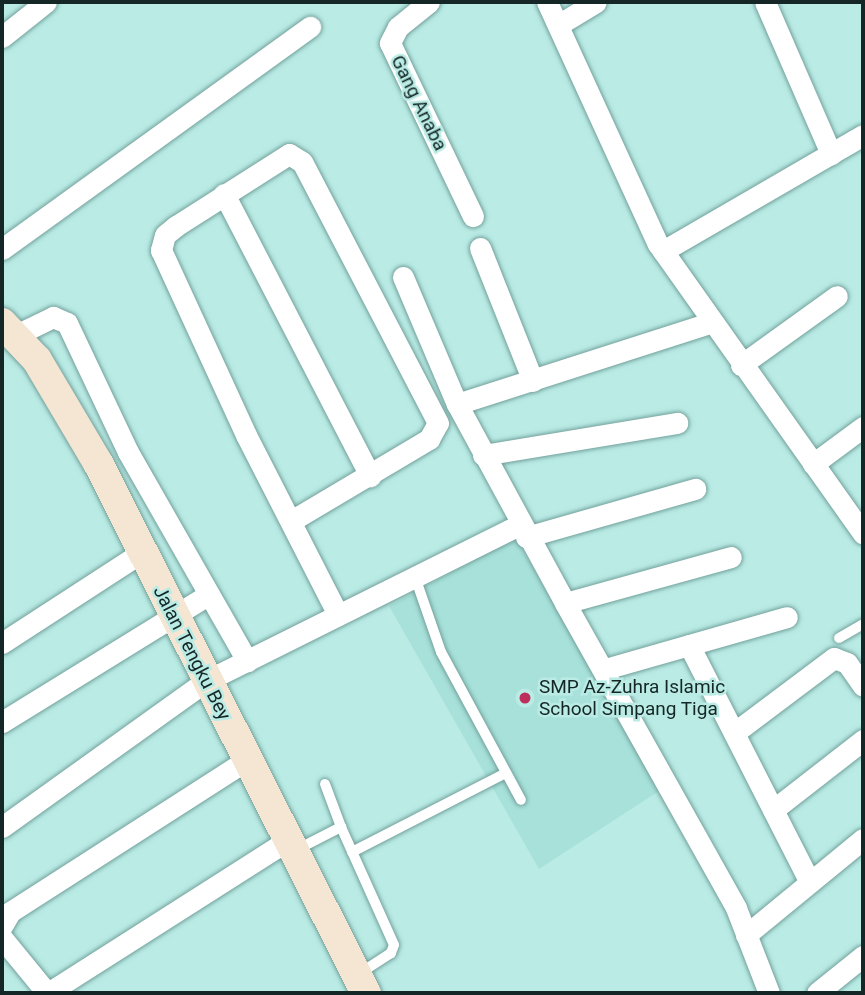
<!DOCTYPE html>
<style>
body{margin:0}
#map{position:relative;width:865px;height:995px;overflow:hidden;background:#baebe5;font-family:Roboto,sans-serif}
div>[style]{position:absolute}
[style*='--x']{left:calc(var(--x)*1px);top:calc(var(--y)*1px);width:calc(var(--w)*1px);rotate:calc(var(--a)*1deg)}
.built>*{inset:0;background:#a7e1da}
.roads{filter:drop-shadow(0 0 2px #73a19c) drop-shadow(0 0 2px #73a19c)}
.service>*{height:10px;margin:-5px;padding:0 5px;transform-origin:5px;border-radius:5px;background:#fff}
.minor>*{height:21px;margin:-10.5px;padding:0 10.5px;transform-origin:10.5px;border-radius:10.5px;background:#fff}
.secondary>*{height:30px;margin:-15px;padding:0 15px;transform-origin:15px;border-radius:15px;background:#f5e6d4}
.dots>*{width:19px;height:19px;translate:-50% -50%;box-sizing:border-box;border:4px solid #baebe5;border-radius:50%}
span{translate:-50% -50%;white-space:nowrap;text-align:center;line-height:1.15;-webkit-text-stroke:5px #baebe5;paint-order:stroke}
.street-label{font-size:19px;color:#142726}
.poi-label{font-size:19px;color:#142726}
.left{translate:0 -50%;text-align:left}
.frame{position:absolute;inset:0;border:4px solid #142726;pointer-events:none}
</style>
<div id="map">
<div class="built">
<div style="clip-path:polygon(516px 538px,662px 789px,539px 869px,389px 606px)"></div>
</div>
<div class="roads">
<div class="service">
<div style="--x:415;--y:577;--w:79;--a:70.9"></div>
<div style="--x:441;--y:652;--w:168;--a:61.6"></div>
<div style="--x:839;--y:638;--w:28;--a:-30"></div>
<div style="--x:325;--y:784;--w:46;--a:69.6"></div>
<div style="--x:296;--y:850;--w:51;--a:-27.1"></div>
<div style="--x:341;--y:827;--w:129;--a:65.8"></div>
<div style="--x:394;--y:945;--w:9;--a:111"></div>
<div style="--x:391;--y:953;--w:37;--a:147"></div>
<div style="--x:352;--y:852;--w:171;--a:-27.2"></div>
</div>
<div class="minor">
<div style="--x:429;--y:2;--w:40;--a:141"></div>
<div style="--x:398;--y:27;--w:18;--a:117"></div>
<div style="--x:390;--y:43;--w:192;--a:64.4"></div>
<div style="--x:547;--y:2;--w:266;--a:65.4"></div>
<div style="--x:658;--y:244;--w:355;--a:54.7"></div>
<div style="--x:765;--y:2;--w:166;--a:66.5"></div>
<div style="--x:558;--y:25;--w:44;--a:-31.2"></div>
<div style="--x:2;--y:37;--w:56;--a:-38.5"></div>
<div style="--x:224;--y:194;--w:318;--a:62.6"></div>
<div style="--x:480;--y:248;--w:143;--a:68.3"></div>
<div style="--x:2;--y:249;--w:380;--a:-35.8"></div>
<div style="--x:663;--y:251;--w:231;--a:-30.1"></div>
<div style="--x:403;--y:277;--w:138;--a:67"></div>
<div style="--x:457;--y:404;--w:226;--a:61.5"></div>
<div style="--x:565;--y:603;--w:172;--a:-15.5"></div>
<div style="--x:12;--y:337;--w:46;--a:-26"></div>
<div style="--x:53;--y:317;--w:15;--a:23"></div>
<div style="--x:67;--y:323;--w:143;--a:64.7"></div>
<div style="--x:128;--y:452;--w:241;--a:60.3"></div>
<div style="--x:741;--y:365;--w:118;--a:-35.7"></div>
<div style="--x:457;--y:404;--w:266;--a:-17.8"></div>
<div style="--x:483;--y:455;--w:197;--a:-9.4"></div>
<div style="--x:813;--y:464;--w:62;--a:-36.5"></div>
<div style="--x:291;--y:521;--w:161;--a:-30.7"></div>
<div style="--x:429;--y:439;--w:18;--a:-61"></div>
<div style="--x:438;--y:423;--w:294;--a:-117.5"></div>
<div style="--x:302;--y:162;--w:15;--a:-148"></div>
<div style="--x:289;--y:154;--w:134;--a:147.5"></div>
<div style="--x:176;--y:226;--w:14;--a:141"></div>
<div style="--x:165;--y:235;--w:16;--a:105"></div>
<div style="--x:161;--y:250;--w:204;--a:65.3"></div>
<div style="--x:246;--y:435;--w:202;--a:62.9"></div>
<div style="--x:526;--y:537;--w:176;--a:-15.9"></div>
<div style="--x:565;--y:603;--w:350;--a:60.7"></div>
<div style="--x:736;--y:908;--w:91;--a:68.8"></div>
<div style="--x:2;--y:643;--w:167;--a:-33"></div>
<div style="--x:689;--y:645;--w:266;--a:63"></div>
<div style="--x:605;--y:669;--w:189;--a:-15.9"></div>
<div style="--x:2;--y:722;--w:243;--a:-31.7"></div>
<div style="--x:734;--y:733;--w:125;--a:-36.9"></div>
<div style="--x:834;--y:658;--w:14;--a:21"></div>
<div style="--x:847;--y:663;--w:28;--a:55"></div>
<div style="--x:773;--y:810;--w:114;--a:-37.9"></div>
<div style="--x:2;--y:827;--w:251;--a:-35.6"></div>
<div style="--x:206;--y:681;--w:350;--a:-26.5"></div>
<div style="--x:2;--y:926;--w:16;--a:-60"></div>
<div style="--x:10;--y:912;--w:282;--a:-32.7"></div>
<div style="--x:746;--y:935;--w:151;--a:-39.4"></div>
<div style="--x:2;--y:938;--w:71;--a:50.7"></div>
<div style="--x:48;--y:993;--w:285;--a:-32.5"></div>
<div style="--x:817;--y:993;--w:59;--a:-38.8"></div>
</div>
<div class="secondary">
<div style="--x:2;--y:323;--w:51;--a:46.6"></div>
<div style="--x:37;--y:360;--w:120;--a:59.4"></div>
<div style="--x:98;--y:463;--w:594;--a:63.18"></div>
</div>
</div>
<div class="dots">
<div style="left:525px;top:698px;background:#bd2f5b"></div>
</div>
<div class="street-label">
<span style="left:419px;top:103px;rotate:64deg">Gang Anaba</span>
<span style="left:192px;top:653px;rotate:63deg">Jalan Tengku Bey</span>
</div>
<div class="poi-label">
<span class="left" style="left:539px;top:698px">SMP Az-Zuhra Islamic<br>School Simpang Tiga</span>
</div>
<div class="frame"></div>
</div>
